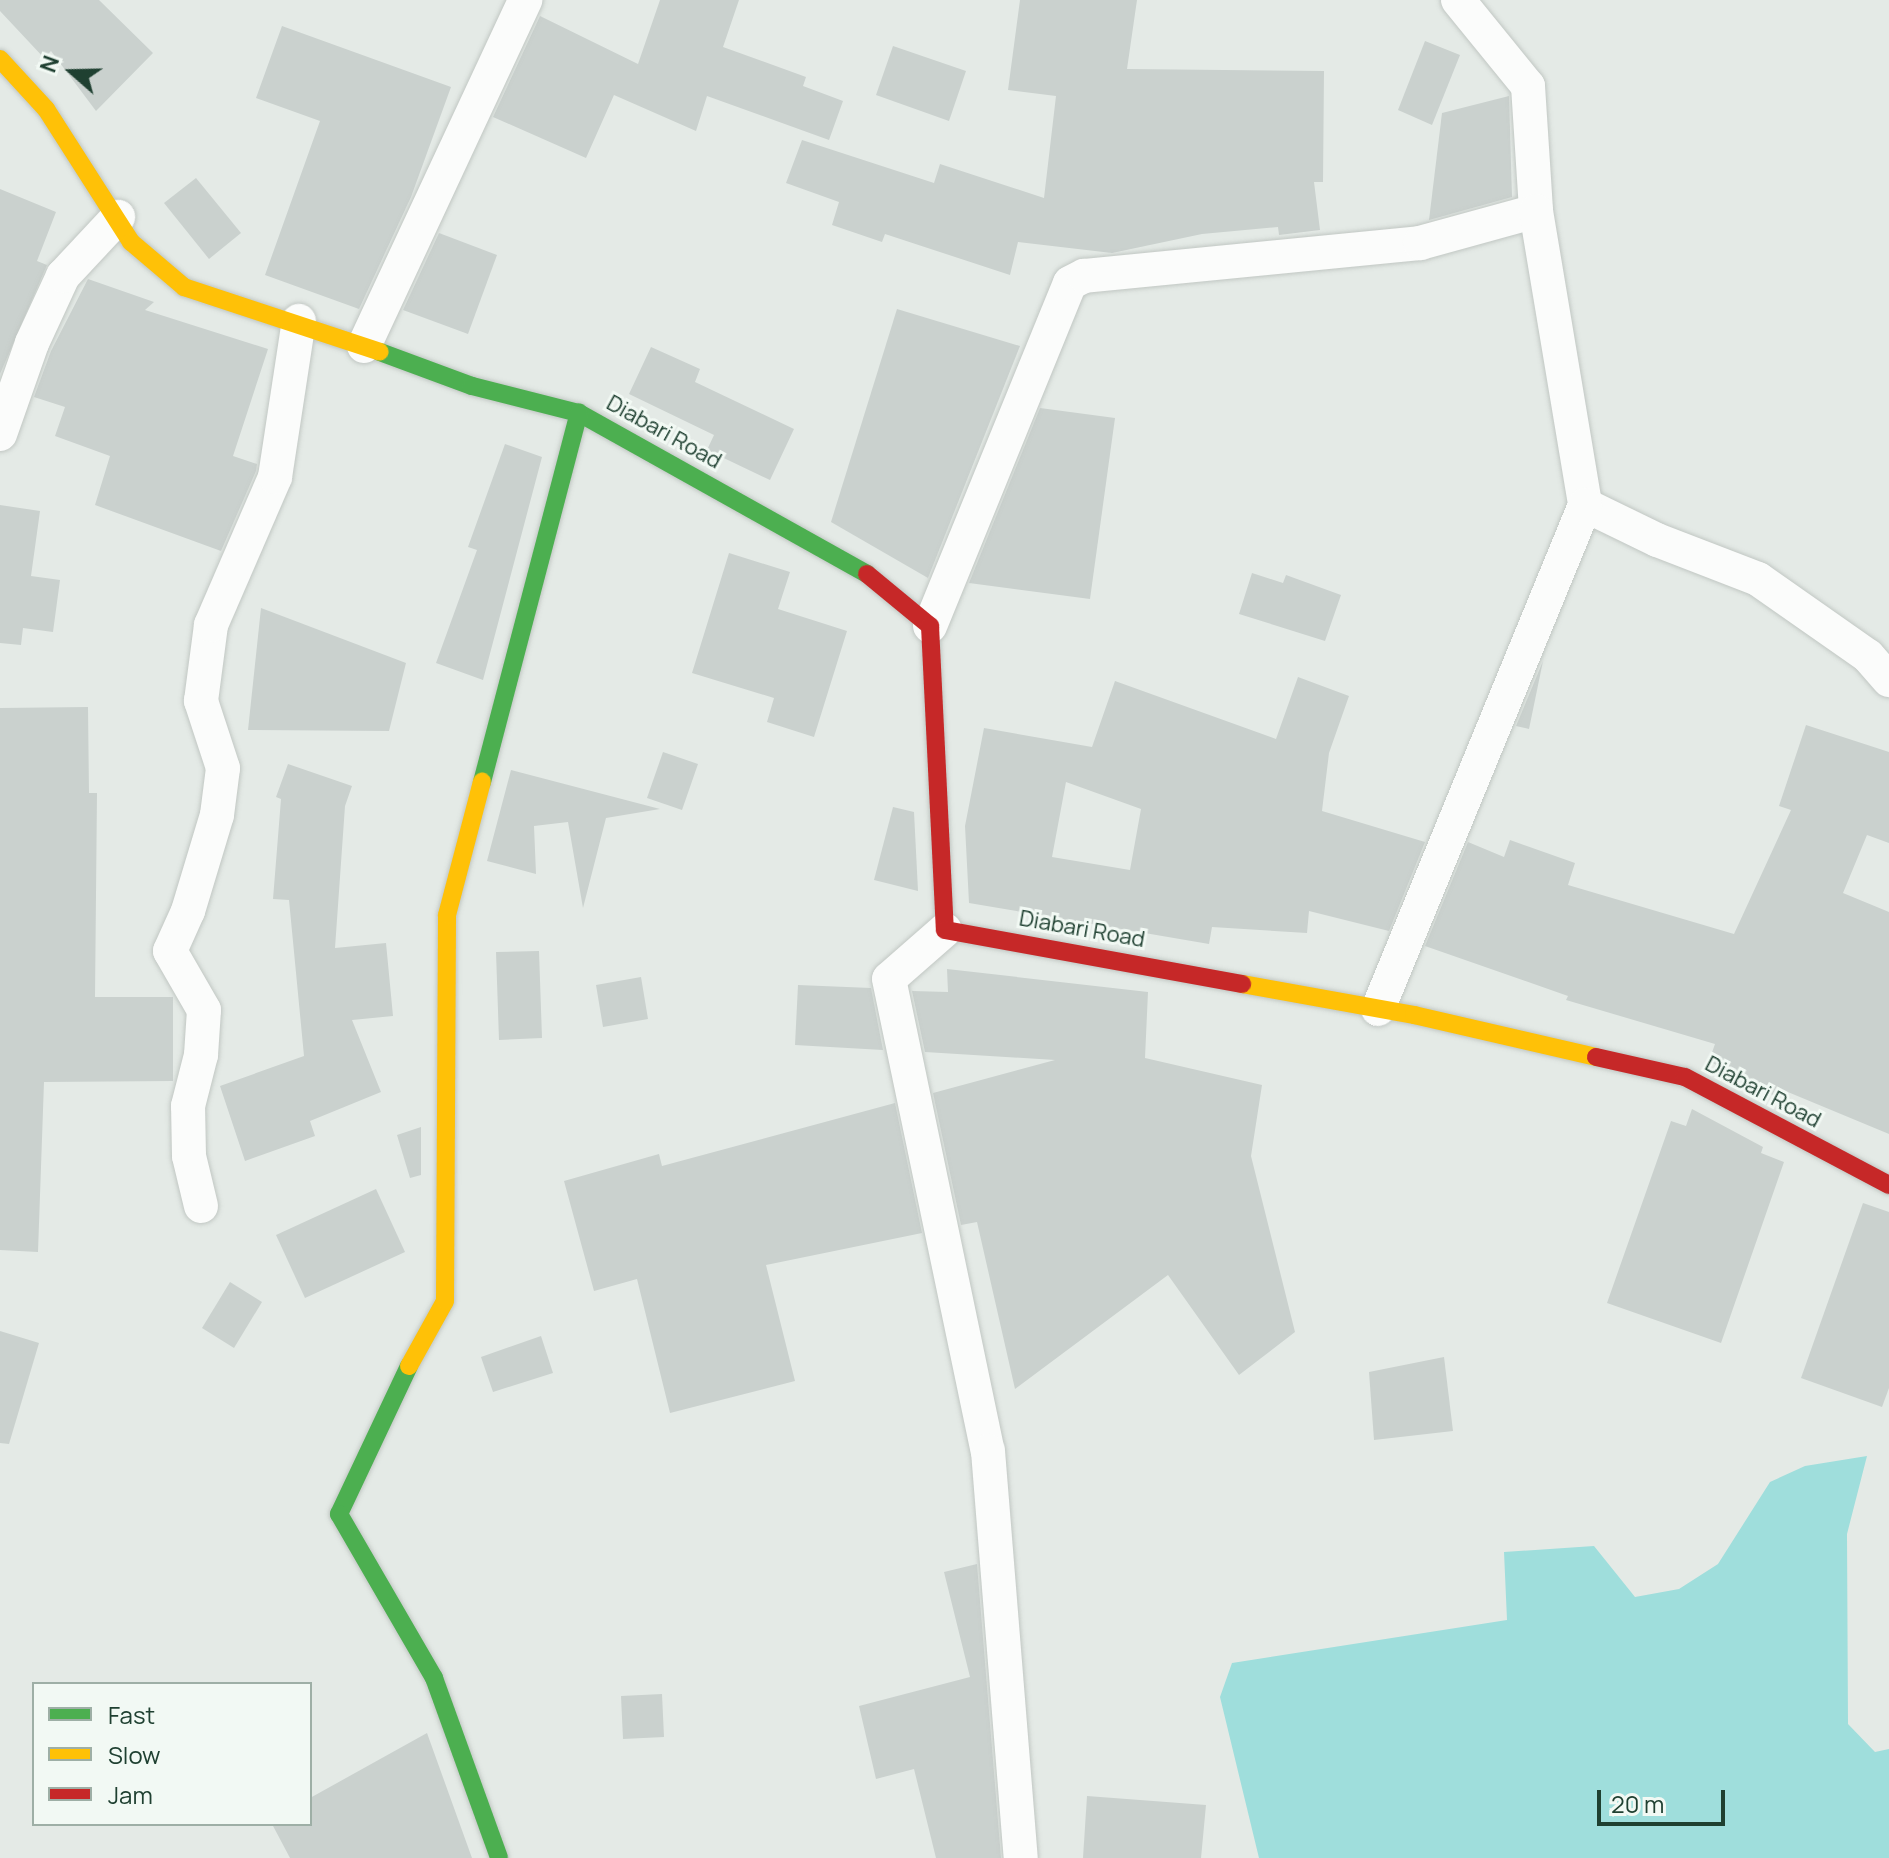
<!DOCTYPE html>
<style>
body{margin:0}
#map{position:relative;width:1889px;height:1858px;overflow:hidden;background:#e4eae6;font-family:Manrope,sans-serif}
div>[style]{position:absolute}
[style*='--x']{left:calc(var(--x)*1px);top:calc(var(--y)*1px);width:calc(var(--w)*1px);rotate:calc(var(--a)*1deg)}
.water>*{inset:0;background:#9fdedc}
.building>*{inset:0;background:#cad1ce}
.roads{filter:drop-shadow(0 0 2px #c1c7c3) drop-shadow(0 0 2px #c1c7c3)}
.street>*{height:34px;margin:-17px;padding:0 17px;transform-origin:17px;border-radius:17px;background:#fbfcfb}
.fast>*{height:18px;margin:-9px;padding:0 9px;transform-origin:9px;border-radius:9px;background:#4caf50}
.slow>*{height:18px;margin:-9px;padding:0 9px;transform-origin:9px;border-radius:9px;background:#ffc107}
.jam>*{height:18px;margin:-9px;padding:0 9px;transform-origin:9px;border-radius:9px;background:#c62828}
span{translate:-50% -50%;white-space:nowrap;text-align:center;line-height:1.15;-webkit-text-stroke:6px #f2f9f4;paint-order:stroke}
.street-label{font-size:22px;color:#1f4031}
.legend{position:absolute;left:32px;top:1682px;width:280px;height:144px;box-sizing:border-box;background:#f2f9f4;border:2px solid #9eafa6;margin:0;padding:10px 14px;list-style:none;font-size:24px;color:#1f4031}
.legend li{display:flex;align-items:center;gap:16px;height:40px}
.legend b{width:40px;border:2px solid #9eafa6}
.north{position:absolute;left:32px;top:32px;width:80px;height:80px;-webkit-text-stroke:6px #f2f9f4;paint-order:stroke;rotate:290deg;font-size:22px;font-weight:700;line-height:32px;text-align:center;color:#1f4031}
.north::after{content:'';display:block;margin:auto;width:28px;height:36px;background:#1f4031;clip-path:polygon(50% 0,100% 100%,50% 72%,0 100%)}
.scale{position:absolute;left:1597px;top:1790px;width:128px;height:36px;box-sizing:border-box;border:4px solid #1f4031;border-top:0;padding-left:10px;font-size:24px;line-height:28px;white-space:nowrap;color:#1f4031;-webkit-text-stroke:6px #f2f9f4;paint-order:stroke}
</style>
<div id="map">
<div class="water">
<div style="clip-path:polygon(1867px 1456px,1847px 1534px,1848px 1724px,1875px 1752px,1889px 1749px,1889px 1858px,1259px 1858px,1220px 1697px,1232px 1663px,1507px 1620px,1504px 1552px,1594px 1546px,1635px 1597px,1679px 1589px,1718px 1564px,1770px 1482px,1805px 1466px)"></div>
</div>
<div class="building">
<div style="clip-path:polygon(0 0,99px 0,153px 53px,96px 111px,51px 51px,44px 58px,0 11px)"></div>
<div style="clip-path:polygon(660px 0,739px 0,723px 47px,806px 77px,803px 86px,843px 101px,829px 140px,707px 96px,696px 131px,614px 95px,586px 158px,493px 117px,540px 16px,638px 64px)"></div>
<div style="clip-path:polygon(1020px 0,1137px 0,1127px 69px,1324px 71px,1323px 182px,1314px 182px,1320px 230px,1279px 235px,1278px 227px,1202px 234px,1112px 253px,1018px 242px,1010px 275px,885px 234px,882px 242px,832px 225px,839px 202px,786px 183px,802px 140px,934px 183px,940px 164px,1044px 198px,1056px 96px,1008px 90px)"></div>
<div style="clip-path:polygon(282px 26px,451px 87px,411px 197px,359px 309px,265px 275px,320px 121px,256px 98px)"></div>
<div style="clip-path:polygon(1425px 41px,1460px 55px,1432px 125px,1398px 110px)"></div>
<div style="clip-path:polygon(893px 46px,966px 71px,949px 121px,876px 95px)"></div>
<div style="clip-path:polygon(1509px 96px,1512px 197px,1429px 220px,1442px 113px)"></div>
<div style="clip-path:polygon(196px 178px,241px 233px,209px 259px,164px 203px)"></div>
<div style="clip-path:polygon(0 189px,56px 212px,37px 261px,47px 265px,0 374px)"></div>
<div style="clip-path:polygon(439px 233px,497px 255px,468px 334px,403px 310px)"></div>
<div style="clip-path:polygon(88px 279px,154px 302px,145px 310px,268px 349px,233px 456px,257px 464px,256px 471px,221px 551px,95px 505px,110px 456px,55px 436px,65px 407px,34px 397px,51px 351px)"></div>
<div style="clip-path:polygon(897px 309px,1020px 346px,928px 578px,831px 522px)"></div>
<div style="clip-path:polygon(651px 347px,700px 369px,695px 382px,794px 429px,770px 480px,707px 450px,714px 435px,629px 394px)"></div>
<div style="clip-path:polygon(1040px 408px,1115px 418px,1090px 599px,969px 583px)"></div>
<div style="clip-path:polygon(505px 444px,542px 457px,483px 680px,436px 663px,477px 550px,468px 547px)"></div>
<div style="clip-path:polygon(0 505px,40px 511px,31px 576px,60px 580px,53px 632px,23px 628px,21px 645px,0 643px)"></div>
<div style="clip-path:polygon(729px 553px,790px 572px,778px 609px,847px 631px,814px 737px,767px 722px,774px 698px,692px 673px)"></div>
<div style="clip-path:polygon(1252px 573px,1283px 583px,1286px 575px,1341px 595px,1325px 641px,1239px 614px)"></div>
<div style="clip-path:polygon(261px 608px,406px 663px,389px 731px,248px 730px)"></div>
<div style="clip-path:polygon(1543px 661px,1529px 729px,1516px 726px)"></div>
<div style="clip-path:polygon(evenodd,1298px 677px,1349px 696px,1329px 753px,1322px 811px,1425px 842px,1389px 931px,1309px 911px,1307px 933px,1212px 927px,1209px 944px,969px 903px,965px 826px,984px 728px,1092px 747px,1115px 681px,1276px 739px,1298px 677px,1066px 782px,1141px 809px,1130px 870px,1052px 857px,1066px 782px)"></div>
<div style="clip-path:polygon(88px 707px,89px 793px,97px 793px,95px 997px,173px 997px,173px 1081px,44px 1082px,38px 1252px,0 1250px,0 708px)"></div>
<div style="clip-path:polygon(1806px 725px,1889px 752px,1889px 843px,1867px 835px,1843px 893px,1889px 912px,1889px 1134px,1783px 1090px,1780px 1099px,1709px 1061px,1715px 1044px,1566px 1000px,1568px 996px,1425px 946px,1468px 842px,1504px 857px,1510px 840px,1575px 863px,1568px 885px,1734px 934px,1791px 810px,1779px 806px)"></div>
<div style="clip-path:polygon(663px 752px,698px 764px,682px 810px,647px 798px)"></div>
<div style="clip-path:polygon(288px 764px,352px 786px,345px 806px,335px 948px,386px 943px,393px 1016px,352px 1020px,381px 1092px,310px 1121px,315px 1136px,245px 1161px,220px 1086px,304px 1056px,289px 900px,273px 899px,281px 799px,276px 797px)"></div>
<div style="clip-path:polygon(511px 770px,660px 809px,606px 818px,583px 908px,568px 822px,534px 826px,536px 874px,487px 861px)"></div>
<div style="clip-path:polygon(893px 807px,914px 812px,918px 891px,874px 880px)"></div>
<div style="clip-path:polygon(539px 951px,542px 1038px,499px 1040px,496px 952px)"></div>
<div style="clip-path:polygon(947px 969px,1148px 992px,1145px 1058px,1262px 1085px,1251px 1156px,1295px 1332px,1239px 1375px,1168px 1275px,1015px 1389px,977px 1222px,961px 1225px,933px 1093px,1055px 1060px,925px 1052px,912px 991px,948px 992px)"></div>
<div style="clip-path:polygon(641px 977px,648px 1019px,603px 1027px,596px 985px)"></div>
<div style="clip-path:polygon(798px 985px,871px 988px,883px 1050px,795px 1045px)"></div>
<div style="clip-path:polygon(895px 1103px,922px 1233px,766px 1265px,795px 1381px,670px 1413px,637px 1279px,594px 1291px,564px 1181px,659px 1154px,662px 1166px)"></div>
<div style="clip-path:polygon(1692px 1109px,1763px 1147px,1761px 1153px,1784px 1162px,1721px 1343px,1607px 1303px,1671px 1121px,1686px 1126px)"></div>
<div style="clip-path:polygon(421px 1127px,421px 1175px,410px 1178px,397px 1135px)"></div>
<div style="clip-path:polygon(376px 1189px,405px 1252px,305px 1298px,276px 1235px)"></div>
<div style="clip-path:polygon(1863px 1203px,1889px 1212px,1889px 1388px,1882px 1407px,1801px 1378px)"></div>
<div style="clip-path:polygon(230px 1282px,262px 1302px,234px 1348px,202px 1328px)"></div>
<div style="clip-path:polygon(0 1331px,39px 1343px,9px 1444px,0 1443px)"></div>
<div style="clip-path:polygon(541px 1336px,553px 1373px,493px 1392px,481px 1357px)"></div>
<div style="clip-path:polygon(1444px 1357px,1453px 1431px,1374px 1440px,1369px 1372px)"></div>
<div style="clip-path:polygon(977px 1564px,1001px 1858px,936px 1858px,914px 1769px,876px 1779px,859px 1706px,970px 1677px,944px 1572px)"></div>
<div style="clip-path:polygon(662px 1694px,664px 1737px,623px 1739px,621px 1696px)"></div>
<div style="clip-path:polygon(427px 1733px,472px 1858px,290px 1858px,272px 1824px,310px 1824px,310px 1798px)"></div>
<div style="clip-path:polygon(1087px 1796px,1206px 1805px,1201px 1858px,1083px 1858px)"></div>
</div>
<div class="roads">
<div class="street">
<div style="--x:1458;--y:0;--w:111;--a:50.9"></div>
<div style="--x:1528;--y:86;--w:125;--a:86.3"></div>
<div style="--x:364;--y:346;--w:382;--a:-65"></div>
<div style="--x:0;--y:434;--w:96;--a:-70.6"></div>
<div style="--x:32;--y:343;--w:74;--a:-65.2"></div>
<div style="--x:63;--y:276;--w:81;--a:-47"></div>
<div style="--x:930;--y:626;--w:370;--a:-67.8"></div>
<div style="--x:1070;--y:283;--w:16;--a:-27"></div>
<div style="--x:1084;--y:276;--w:338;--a:-5.6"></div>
<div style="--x:1420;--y:243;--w:120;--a:-15.4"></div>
<div style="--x:1536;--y:211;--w:298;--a:80.5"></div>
<div style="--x:1585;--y:505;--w:80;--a:25.9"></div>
<div style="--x:1657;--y:540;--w:108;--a:21.1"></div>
<div style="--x:1758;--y:579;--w:134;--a:35"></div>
<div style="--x:1868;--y:656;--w:32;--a:49"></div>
<div style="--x:945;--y:930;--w:74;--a:138.8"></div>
<div style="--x:889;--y:979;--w:482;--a:78.2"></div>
<div style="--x:988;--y:1451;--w:408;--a:85.4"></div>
<div style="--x:1378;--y:1009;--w:545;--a:-67.67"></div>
<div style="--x:201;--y:1206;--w:51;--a:-103.5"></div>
<div style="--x:189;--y:1156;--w:50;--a:-91.1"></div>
<div style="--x:188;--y:1106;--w:53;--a:-75.7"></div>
<div style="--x:201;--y:1055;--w:45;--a:-86.2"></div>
<div style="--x:204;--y:1010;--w:68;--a:-120"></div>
<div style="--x:170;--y:951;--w:44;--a:-65.8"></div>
<div style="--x:188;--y:911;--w:100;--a:-73.2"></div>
<div style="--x:217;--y:815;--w:47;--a:-82.7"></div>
<div style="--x:223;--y:768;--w:71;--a:-108.2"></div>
<div style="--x:201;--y:701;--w:77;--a:-82.5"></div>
<div style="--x:211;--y:625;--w:161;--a:-66.6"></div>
<div style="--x:275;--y:477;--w:158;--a:-81.3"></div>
</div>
<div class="fast">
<div style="--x:380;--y:352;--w:98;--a:20.3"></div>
<div style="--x:472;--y:386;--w:110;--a:14.2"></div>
<div style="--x:579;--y:413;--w:330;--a:29.2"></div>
<div style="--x:482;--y:782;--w:382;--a:-75.3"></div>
<div style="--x:409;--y:1366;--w:164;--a:115.3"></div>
<div style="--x:339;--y:1514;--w:190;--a:59.9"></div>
<div style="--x:434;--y:1678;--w:191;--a:70.1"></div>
</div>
<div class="slow">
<div style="--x:0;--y:59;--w:68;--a:47.4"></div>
<div style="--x:46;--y:109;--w:158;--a:57.4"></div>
<div style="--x:131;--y:242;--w:70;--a:40.3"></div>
<div style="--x:184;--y:287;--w:206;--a:18.3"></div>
<div style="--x:1242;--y:984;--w:175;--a:10.2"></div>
<div style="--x:1414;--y:1015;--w:187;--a:13"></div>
<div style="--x:409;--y:1366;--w:74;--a:-61"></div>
<div style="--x:445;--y:1301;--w:386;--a:-89.7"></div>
<div style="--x:447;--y:915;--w:138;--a:-75.3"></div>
</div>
<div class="jam">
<div style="--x:867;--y:574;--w:82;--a:39.5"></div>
<div style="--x:930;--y:626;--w:304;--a:87.2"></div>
<div style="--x:945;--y:930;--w:302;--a:10.3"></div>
<div style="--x:1596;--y:1057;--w:91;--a:12.7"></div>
<div style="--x:1685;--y:1077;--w:231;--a:27.9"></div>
</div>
</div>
<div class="street-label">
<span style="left:664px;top:432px;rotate:29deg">Diabari Road</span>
<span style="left:1082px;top:929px;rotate:10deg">Diabari Road</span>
<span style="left:1763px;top:1092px;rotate:28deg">Diabari Road</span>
</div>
<ul class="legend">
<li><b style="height:10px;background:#4caf50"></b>Fast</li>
<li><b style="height:10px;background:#ffc107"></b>Slow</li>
<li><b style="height:10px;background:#c62828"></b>Jam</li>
</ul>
<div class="north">N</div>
<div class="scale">20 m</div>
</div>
